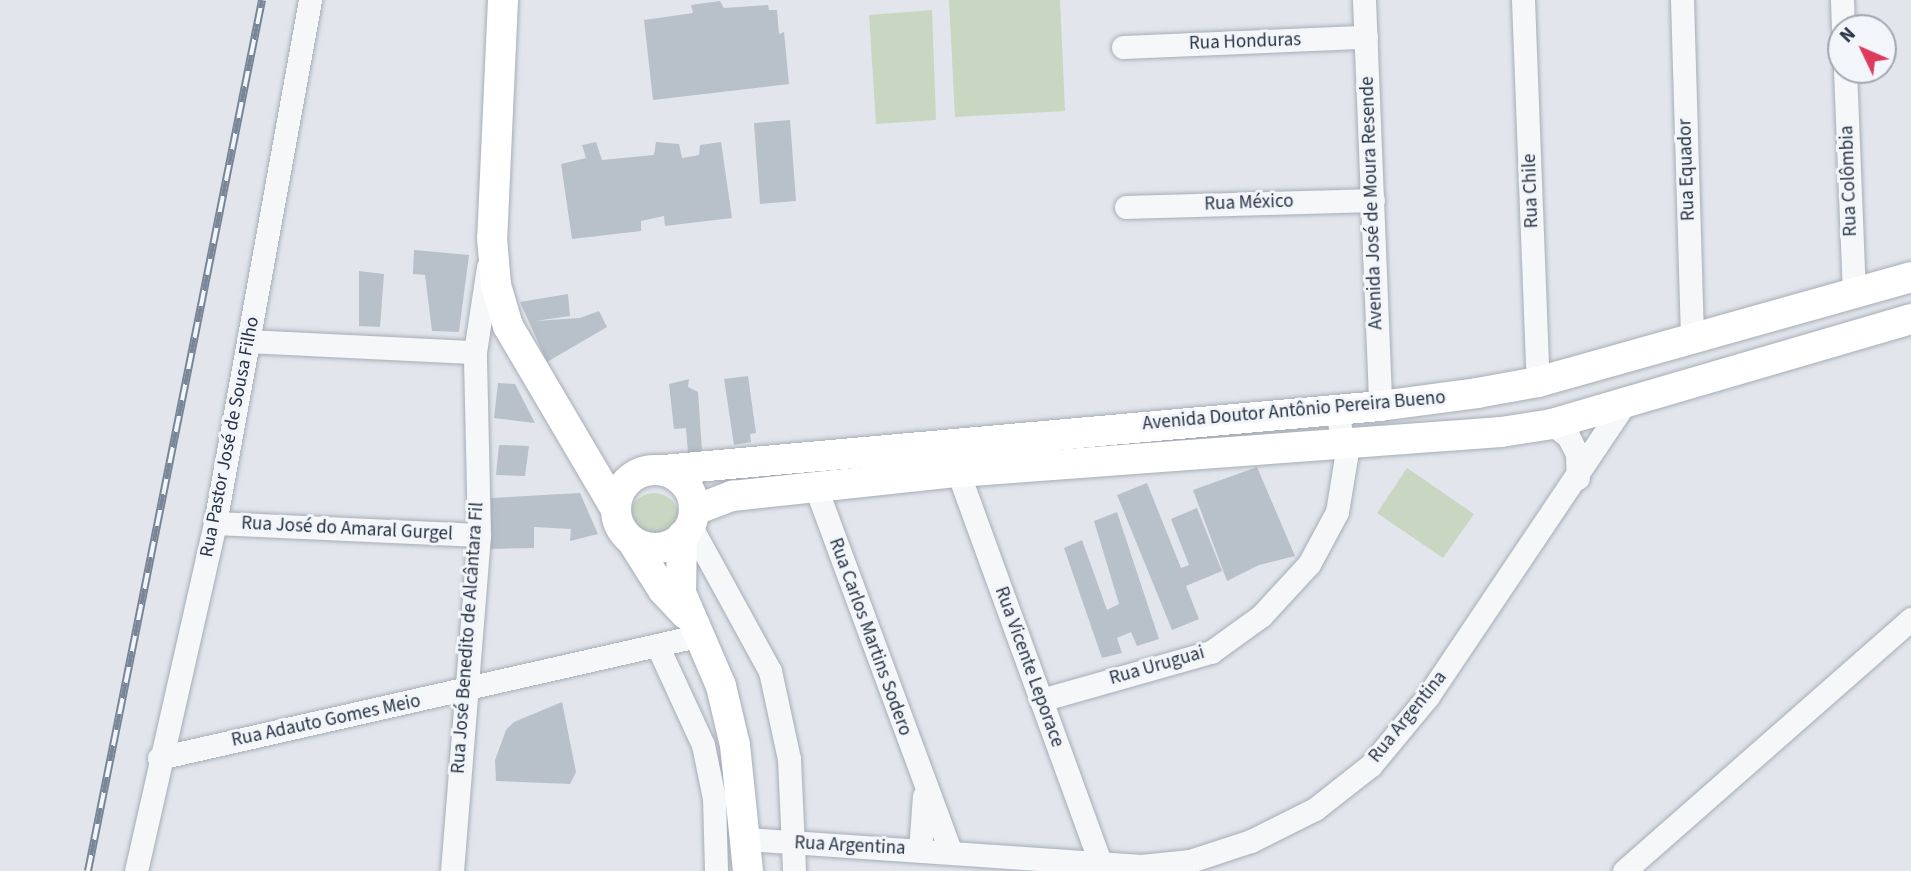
<!DOCTYPE html>
<meta charset="utf-8">
<style>
body{margin:0}
#map{position:relative;width:1911px;height:871px;overflow:hidden;background:#e2e6ec;font-family:"Source Sans 3",sans-serif}
div>[style]{position:absolute}
[style*='--x']{left:calc(var(--x)*1px);top:calc(var(--y)*1px);width:calc(var(--w)*1px);rotate:calc(var(--a)*1deg)}
.green>*{inset:0;background:#c8d6c2}
.round{border-radius:50%}
.building>*{inset:0;background:#b8c0ca}
.roads{filter:drop-shadow(0 0 2px #a6adb7) drop-shadow(0 0 2px #a6adb7)}
.minor>*{height:23px;margin:-11.5px;padding:0 11.5px;transform-origin:11.5px;border-radius:11.5px;background:#f5f7f9}
.major>*{height:30px;margin:-15px;padding:0 15px;transform-origin:15px;border-radius:15px;background:#fff}
.major>.ring{margin:-15px;padding:0;box-sizing:content-box;background:none;border:30px solid #fff;border-radius:50%}
.rail>*{height:8px;margin-top:-4px;transform-origin:0;background:repeating-linear-gradient(90deg,#f2f5f9 0 16px,#798697 0 32px);box-sizing:border-box;border-block:2px solid #798697}
span{translate:-50% -50%;white-space:nowrap;text-align:center;line-height:1.15;-webkit-text-stroke:6px #f2f5f9;paint-order:stroke}
.street-label{font-size:19px;color:#283445}
.north{position:absolute;left:1827px;top:14px;width:70px;height:70px;box-sizing:border-box;background:#f2f5f9;border:2px solid #a1a8b1;border-radius:50%;rotate:314deg;font-size:19px;font-weight:700;line-height:28px;text-align:center;color:#283445}
.north::after{content:'';display:block;margin:auto;width:24px;height:32px;background:#dc3b5d;clip-path:polygon(50% 0,100% 100%,50% 72%,0 100%)}
</style>
<div id="map">
<div class="green">
<div style="clip-path:polygon(949px 0,1060px 0,1065px 111px,955px 117px)"></div>
<div style="clip-path:polygon(932px 10px,936px 120px,876px 124px,869px 15px)"></div>
<div style="clip-path:polygon(1407px 468px,1474px 514px,1443px 558px,1377px 513px)"></div>
<div class="round" style="left:629px;top:493px;width:50px;height:50px"></div>
</div>
<div class="building">
<div style="clip-path:polygon(720px 1px,724px 8px,768px 5px,769px 10px,777px 10px,779px 34px,784px 32px,789px 84px,653px 100px,644px 20px,693px 13px,691px 5px)"></div>
<div style="clip-path:polygon(790px 120px,796px 201px,760px 204px,754px 123px)"></div>
<div style="clip-path:polygon(596px 142px,602px 160px,654px 155px,656px 142px,679px 144px,682px 158px,699px 155px,700px 145px,721px 142px,732px 218px,665px 226px,664px 216px,641px 221px,641px 231px,572px 239px,561px 164px,586px 158px,582px 145px)"></div>
<div style="clip-path:polygon(414px 250px,469px 255px,459px 332px,432px 331px,425px 275px,413px 274px)"></div>
<div style="clip-path:polygon(359px 271px,384px 274px,380px 327px,359px 326px)"></div>
<div style="clip-path:polygon(568px 294px,570px 316px,535px 321px,580px 318px,599px 311px,607px 327px,547px 362px,520px 302px)"></div>
<div style="clip-path:polygon(748px 376px,756px 433px,750px 434px,751px 442px,734px 445px,724px 379px)"></div>
<div style="clip-path:polygon(689px 379px,688px 387px,698px 392px,702px 451px,688px 453px,686px 428px,674px 429px,669px 384px)"></div>
<div style="clip-path:polygon(498px 383px,515px 384px,535px 423px,494px 418px)"></div>
<div style="clip-path:polygon(499px 445px,529px 446px,525px 476px,496px 475px)"></div>
<div style="clip-path:polygon(1257px 467px,1295px 556px,1259px 565px,1227px 581px,1193px 490px)"></div>
<div style="clip-path:polygon(1147px 483px,1181px 568px,1189px 565px,1171px 519px,1197px 508px,1222px 571px,1186px 586px,1199px 619px,1172px 630px,1117px 495px)"></div>
<div style="clip-path:polygon(580px 493px,598px 534px,570px 541px,571px 529px,534px 527px,534px 548px,486px 549px,491px 498px)"></div>
<div style="clip-path:polygon(1117px 512px,1159px 639px,1137px 646px,1131px 632px,1117px 638px,1122px 653px,1102px 658px,1064px 548px,1082px 540px,1107px 610px,1119px 604px,1094px 521px)"></div>
<div style="clip-path:polygon(562px 702px,576px 772px,570px 784px,496px 781px,495px 760px,506px 730px,514px 722px)"></div>
</div>
<div class="roads">
<div class="minor">
<div style="--x:1364;--y:0;--w:406;--a:87.7"></div>
<div style="--x:1523;--y:0;--w:382;--a:87.8"></div>
<div style="--x:1682;--y:0;--w:339;--a:88.3"></div>
<div style="--x:1842;--y:0;--w:28;--a:88"></div>
<div style="--x:1123;--y:47;--w:243;--a:-2.4"></div>
<div style="--x:1845;--y:70;--w:222;--a:87.7"></div>
<div style="--x:1126;--y:207;--w:247;--a:-1.6"></div>
<div style="--x:248;--y:341;--w:227;--a:2.8"></div>
<div style="--x:1552;--y:424;--w:20;--a:37"></div>
<div style="--x:1568;--y:436;--w:20;--a:63"></div>
<div style="--x:1577;--y:454;--w:24;--a:88"></div>
<div style="--x:958;--y:472;--w:416;--a:70"></div>
<div style="--x:816;--y:488;--w:387;--a:69.7"></div>
<div style="--x:215;--y:523;--w:264;--a:2.6"></div>
<div style="--x:690;--y:525;--w:166;--a:61.3"></div>
<div style="--x:770;--y:671;--w:90;--a:77.8"></div>
<div style="--x:789;--y:759;--w:112;--a:87.4"></div>
<div style="--x:658;--y:647;--w:108;--a:65.3"></div>
<div style="--x:703;--y:745;--w:54;--a:78.3"></div>
<div style="--x:714;--y:798;--w:73;--a:88.4"></div>
<div style="--x:1041;--y:700;--w:177;--a:-15.8"></div>
<div style="--x:1211;--y:652;--w:62;--a:-35.8"></div>
<div style="--x:1261;--y:616;--w:71;--a:-47.3"></div>
<div style="--x:1309;--y:564;--w:59;--a:-61.7"></div>
<div style="--x:1337;--y:512;--w:56;--a:-80.7"></div>
<div style="--x:1346;--y:457;--w:51;--a:-101.3"></div>
<div style="--x:159;--y:758;--w:552;--a:-12.78"></div>
<div style="--x:746;--y:839;--w:396;--a:3.9"></div>
<div style="--x:1141;--y:866;--w:49;--a:-5.8"></div>
<div style="--x:1190;--y:861;--w:64;--a:-18.2"></div>
<div style="--x:1251;--y:841;--w:72;--a:-26.6"></div>
<div style="--x:1315;--y:809;--w:71;--a:-38.2"></div>
<div style="--x:1371;--y:765;--w:89;--a:-50.4"></div>
<div style="--x:1428;--y:696;--w:359;--a:-56.1"></div>
<div style="--x:920;--y:850;--w:54;--a:-85.8"></div>
<div style="--x:136;--y:871;--w:357;--a:-77.2"></div>
<div style="--x:215;--y:523;--w:532;--a:-79.7"></div>
<div style="--x:452;--y:871;--w:337;--a:-85.4"></div>
<div style="--x:479;--y:535;--w:183;--a:-91.3"></div>
<div style="--x:475;--y:352;--w:86;--a:-81.3"></div>
<div style="--x:1624;--y:871;--w:382;--a:-41.3"></div>
</div>
<div class="major">
<div style="--x:503;--y:0;--w:238;--a:92.6"></div>
<div style="--x:492;--y:238;--w:47;--a:85.1"></div>
<div style="--x:496;--y:285;--w:43;--a:73.7"></div>
<div style="--x:508;--y:326;--w:212;--a:59.5"></div>
<div style="--x:663;--y:470;--w:720;--a:-5.1"></div>
<div style="--x:1380;--y:406;--w:98;--a:-7.6"></div>
<div style="--x:1477;--y:393;--w:62;--a:-10.2"></div>
<div style="--x:1538;--y:382;--w:387;--a:-15.7"></div>
<div class="ring" style="left:616px;top:470px;width:48px;height:48px"></div>
<div style="--x:695;--y:510;--w:40;--a:-21"></div>
<div style="--x:732;--y:496;--w:227;--a:-6.1"></div>
<div style="--x:958;--y:472;--w:544;--a:-4.21"></div>
<div style="--x:1501;--y:432;--w:52;--a:-8.9"></div>
<div style="--x:1552;--y:424;--w:374;--a:-16.3"></div>
<div style="--x:682;--y:536;--w:57;--a:91"></div>
<div style="--x:681;--y:593;--w:101;--a:66.7"></div>
<div style="--x:721;--y:686;--w:61;--a:76.7"></div>
<div style="--x:735;--y:745;--w:127;--a:84.1"></div>
<div style="--x:632;--y:541;--w:58;--a:57.7"></div>
<div style="--x:663;--y:590;--w:33;--a:47"></div>
</div>
</div>
<div class="rail">
<div style="--x:88;--y:871;--w:888;--a:-78.7"></div>
</div>
<div class="street-label">
<span style="left:1245px;top:42px;rotate:-2deg">Rua Honduras</span>
<span style="left:1687px;top:170px;rotate:-92deg">Rua Equador</span>
<span style="left:1849px;top:181px;rotate:-92deg">Rua Colômbia</span>
<span style="left:1531px;top:191px;rotate:-92deg">Rua Chile</span>
<span style="left:1249px;top:203px;rotate:-2deg">Rua México</span>
<span style="left:1372px;top:203px;rotate:-92deg">Avenida José de Moura Resende</span>
<span style="left:1294px;top:411px;rotate:-5deg">Avenida Doutor Antônio Pereira Bueno</span>
<span style="left:230px;top:437px;rotate:-79deg">Rua Pastor José de Sousa Filho</span>
<span style="left:347px;top:529px;rotate:3deg">Rua José do Amaral Gurgel</span>
<span style="left:870px;top:637px;rotate:70deg">Rua Carlos Martins Sodero</span>
<span style="left:468px;top:638px;rotate:-86deg">Rua José Benedito de Alcântara Fil</span>
<span style="left:1157px;top:666px;rotate:-16deg">Rua Uruguai</span>
<span style="left:1029px;top:667px;rotate:70deg">Rua Vicente Leporace</span>
<span style="left:1408px;top:717px;rotate:-51deg">Rua Argentina</span>
<span style="left:326px;top:721px;rotate:-12deg">Rua Adauto Gomes Meio</span>
<span style="left:850px;top:846px;rotate:3deg">Rua Argentina</span>
</div>
<div class="north">N</div>
</div>
